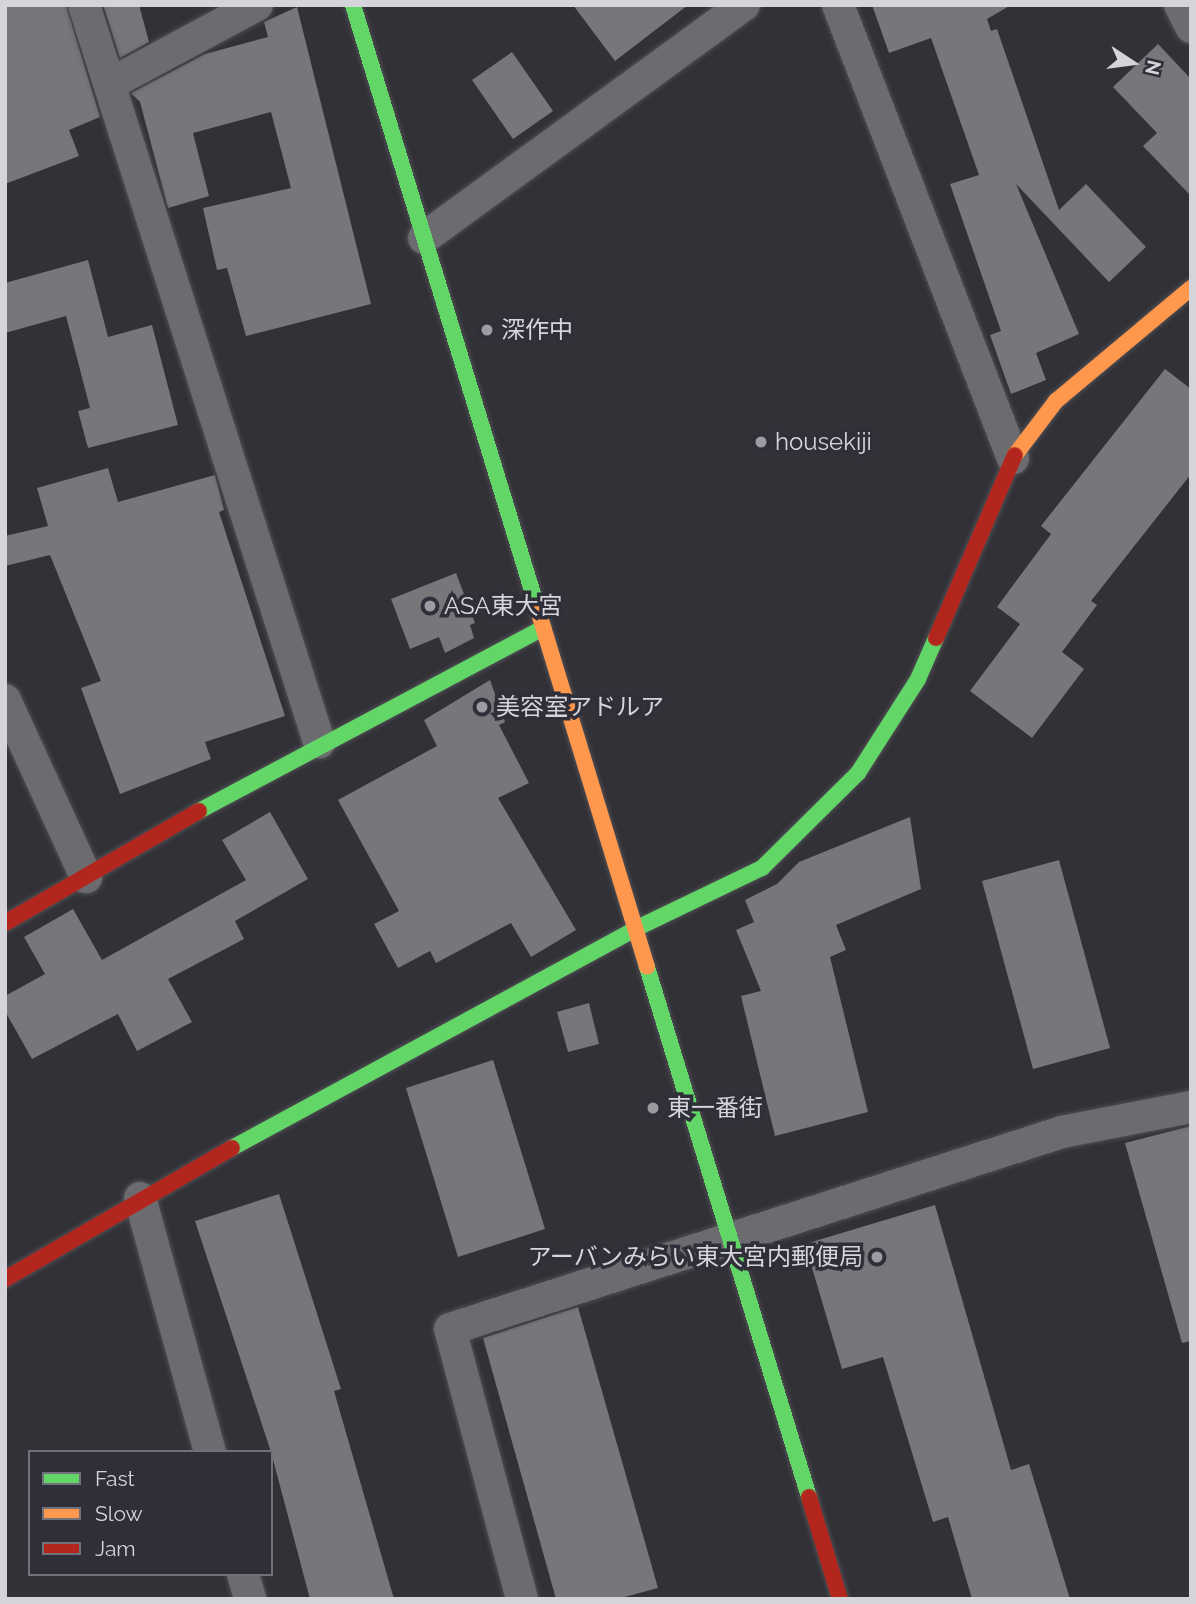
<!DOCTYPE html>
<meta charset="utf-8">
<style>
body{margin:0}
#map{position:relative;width:1196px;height:1604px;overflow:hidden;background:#313137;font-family:Raleway,"Noto Sans JP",sans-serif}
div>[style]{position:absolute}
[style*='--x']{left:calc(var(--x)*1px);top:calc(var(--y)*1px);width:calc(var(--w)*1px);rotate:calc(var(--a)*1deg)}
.building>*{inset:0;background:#76767b}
.roads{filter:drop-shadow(0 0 2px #4e4e53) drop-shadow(0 0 2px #4e4e53)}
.street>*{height:32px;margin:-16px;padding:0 16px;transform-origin:16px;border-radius:16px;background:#6c6c70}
.fast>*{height:16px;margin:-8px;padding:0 8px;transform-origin:8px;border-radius:8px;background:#63d668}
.slow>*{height:16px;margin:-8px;padding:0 8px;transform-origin:8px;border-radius:8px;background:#ff974d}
.jam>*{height:16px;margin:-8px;padding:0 8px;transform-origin:8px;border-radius:8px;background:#b3261e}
.dots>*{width:19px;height:19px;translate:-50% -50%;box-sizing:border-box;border:4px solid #2f2f39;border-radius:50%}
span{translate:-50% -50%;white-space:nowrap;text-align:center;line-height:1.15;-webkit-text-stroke:7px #2f2f39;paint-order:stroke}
.poi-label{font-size:24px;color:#d4d4da}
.left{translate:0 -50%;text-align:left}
.right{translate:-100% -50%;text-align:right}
.frame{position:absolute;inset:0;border:7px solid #d4d4da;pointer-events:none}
.legend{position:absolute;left:28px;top:1450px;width:245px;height:126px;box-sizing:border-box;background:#2f2f39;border:2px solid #717179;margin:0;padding:9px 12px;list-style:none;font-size:21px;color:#d4d4da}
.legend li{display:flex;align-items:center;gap:14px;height:35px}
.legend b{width:35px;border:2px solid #717179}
.north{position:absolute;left:1098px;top:28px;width:70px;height:70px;-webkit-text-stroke:5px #2f2f39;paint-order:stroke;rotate:103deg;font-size:19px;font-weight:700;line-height:28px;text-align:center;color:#d4d4da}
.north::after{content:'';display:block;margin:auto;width:24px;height:32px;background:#d4d4da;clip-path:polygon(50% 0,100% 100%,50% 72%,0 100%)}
</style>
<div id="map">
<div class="building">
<div style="clip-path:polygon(5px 5px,66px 5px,100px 117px,69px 130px,79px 156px,5px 184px)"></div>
<div style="clip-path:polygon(103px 5px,139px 5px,149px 42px,120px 58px)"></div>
<div style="clip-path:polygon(573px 5px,688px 5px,615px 61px)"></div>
<div style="clip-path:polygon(872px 5px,1011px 5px,987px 19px,991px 31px,997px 29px,1059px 210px,1086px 184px,1146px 247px,1109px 282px,1016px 184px,1079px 334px,1036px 353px,1046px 380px,1011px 394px,990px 335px,1001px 331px,950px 184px,979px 175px,931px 38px,889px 53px)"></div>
<div style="clip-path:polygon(297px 7px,371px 304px,246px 336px,227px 268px,217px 270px,203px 208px,291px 188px,271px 112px,193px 133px,209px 196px,168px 208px,140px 102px,131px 93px,205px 54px,268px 37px,264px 22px)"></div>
<div style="clip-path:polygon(1158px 44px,1191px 79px,1191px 196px,1143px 146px,1157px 133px,1113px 87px)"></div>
<div style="clip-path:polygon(512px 52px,553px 111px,513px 139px,472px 80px)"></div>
<div style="clip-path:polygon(88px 260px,108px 337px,152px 325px,178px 425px,88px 448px,78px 411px,90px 408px,66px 316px,5px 333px,5px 283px)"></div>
<div style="clip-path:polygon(1165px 369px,1191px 389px,1191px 474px,1091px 601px,1097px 605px,1062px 652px,1084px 669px,1032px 738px,970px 691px,1020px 624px,997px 607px,1051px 534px,1041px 526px)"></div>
<div style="clip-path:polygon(108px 468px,118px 502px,215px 475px,224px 510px,219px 512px,285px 716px,205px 742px,211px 759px,120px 794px,81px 688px,101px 681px,50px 555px,5px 566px,5px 536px,48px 526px,37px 488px)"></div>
<div style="clip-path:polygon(456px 573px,475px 623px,470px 625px,474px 638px,445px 653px,439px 637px,410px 649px,391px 599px)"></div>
<div style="clip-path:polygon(490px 680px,505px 722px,499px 725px,529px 783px,498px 798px,576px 930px,531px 957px,511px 923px,436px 963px,430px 951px,398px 968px,374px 924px,399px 911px,338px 800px,437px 746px,424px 720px)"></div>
<div style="clip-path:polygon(270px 812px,308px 879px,235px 921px,244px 939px,168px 979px,192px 1022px,137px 1051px,118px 1014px,32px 1059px,5px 1011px,5px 996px,45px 974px,24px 937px,73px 909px,102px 960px,246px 880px,222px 840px)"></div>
<div style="clip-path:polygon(910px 817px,921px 889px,836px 925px,846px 950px,830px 957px,868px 1112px,775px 1136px,741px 996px,761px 991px,736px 930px,754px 922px,745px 900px,777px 884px,799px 862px)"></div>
<div style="clip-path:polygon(1059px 860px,1110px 1048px,1033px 1069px,982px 881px)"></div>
<div style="clip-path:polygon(589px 1003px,599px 1044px,568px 1052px,557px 1012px)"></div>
<div style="clip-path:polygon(493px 1060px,545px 1229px,458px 1257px,406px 1088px)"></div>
<div style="clip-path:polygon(1191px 1126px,1191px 1341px,1182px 1343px,1125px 1143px)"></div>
<div style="clip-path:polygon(279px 1194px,341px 1389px,334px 1391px,394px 1599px,310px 1599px,271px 1452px,195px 1221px)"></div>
<div style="clip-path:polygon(935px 1205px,1011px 1470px,1029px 1464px,1070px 1599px,972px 1599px,948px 1517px,933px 1522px,883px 1357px,842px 1369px,805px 1244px)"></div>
<div style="clip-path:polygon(578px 1307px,658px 1588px,617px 1599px,556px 1599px,483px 1338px)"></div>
</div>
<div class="roads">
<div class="street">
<div style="--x:84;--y:5;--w:774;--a:72.31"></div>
<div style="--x:838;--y:5;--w:486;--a:68.9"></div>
<div style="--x:1180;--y:5;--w:25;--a:63"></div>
<div style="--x:110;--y:84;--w:167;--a:-28.3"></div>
<div style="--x:424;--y:238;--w:396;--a:-36.1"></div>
<div style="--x:5;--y:700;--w:195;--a:65.4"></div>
<div style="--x:140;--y:1198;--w:263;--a:74.6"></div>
<div style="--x:243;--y:1574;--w:26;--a:74"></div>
<div style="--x:522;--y:1599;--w:279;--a:-104.9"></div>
<div style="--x:450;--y:1329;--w:643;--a:-17.84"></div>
<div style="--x:1062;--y:1132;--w:131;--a:-11"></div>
</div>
<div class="fast">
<div style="--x:353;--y:5;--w:629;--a:73"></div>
<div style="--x:199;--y:811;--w:390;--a:-28"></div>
<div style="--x:647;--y:967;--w:554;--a:73"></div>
<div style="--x:232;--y:1148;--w:459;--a:-28.5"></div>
<div style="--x:635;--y:929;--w:141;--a:-25.7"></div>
<div style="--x:762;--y:868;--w:135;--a:-44.7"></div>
<div style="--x:858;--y:773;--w:112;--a:-57.4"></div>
<div style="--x:918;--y:679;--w:45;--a:-66.3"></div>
</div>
<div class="slow">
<div style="--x:1015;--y:455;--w:68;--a:-52.8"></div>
<div style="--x:1056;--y:401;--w:176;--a:-39.9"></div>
<div style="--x:537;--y:607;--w:376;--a:73"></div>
</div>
<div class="jam">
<div style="--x:936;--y:638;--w:199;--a:-66.7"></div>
<div style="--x:5;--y:923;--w:224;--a:-30"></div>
<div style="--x:5;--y:1279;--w:262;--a:-30"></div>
<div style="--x:809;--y:1497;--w:107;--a:73.1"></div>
</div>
</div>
<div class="dots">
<div style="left:487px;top:330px;background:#9b9ba1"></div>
<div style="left:761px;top:442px;background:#9b9ba1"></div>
<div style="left:430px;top:606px;background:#9b9ba1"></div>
<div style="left:482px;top:707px;background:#9b9ba1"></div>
<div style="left:653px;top:1108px;background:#9b9ba1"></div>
<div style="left:877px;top:1257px;background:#9b9ba1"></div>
</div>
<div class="poi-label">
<span class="left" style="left:501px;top:330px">深作中</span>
<span class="left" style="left:775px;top:442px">housekiji</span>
<span class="left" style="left:444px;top:606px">ASA東大宮</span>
<span class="left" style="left:496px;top:707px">美容室アドルア</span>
<span class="left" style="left:667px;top:1108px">東一番街</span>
<span class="right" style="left:863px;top:1257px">アーバンみらい東大宮内郵便局</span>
</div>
<div class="frame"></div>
<ul class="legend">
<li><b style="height:9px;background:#63d668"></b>Fast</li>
<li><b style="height:9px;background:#ff974d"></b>Slow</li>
<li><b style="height:9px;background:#b3261e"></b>Jam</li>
</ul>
<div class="north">N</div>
</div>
